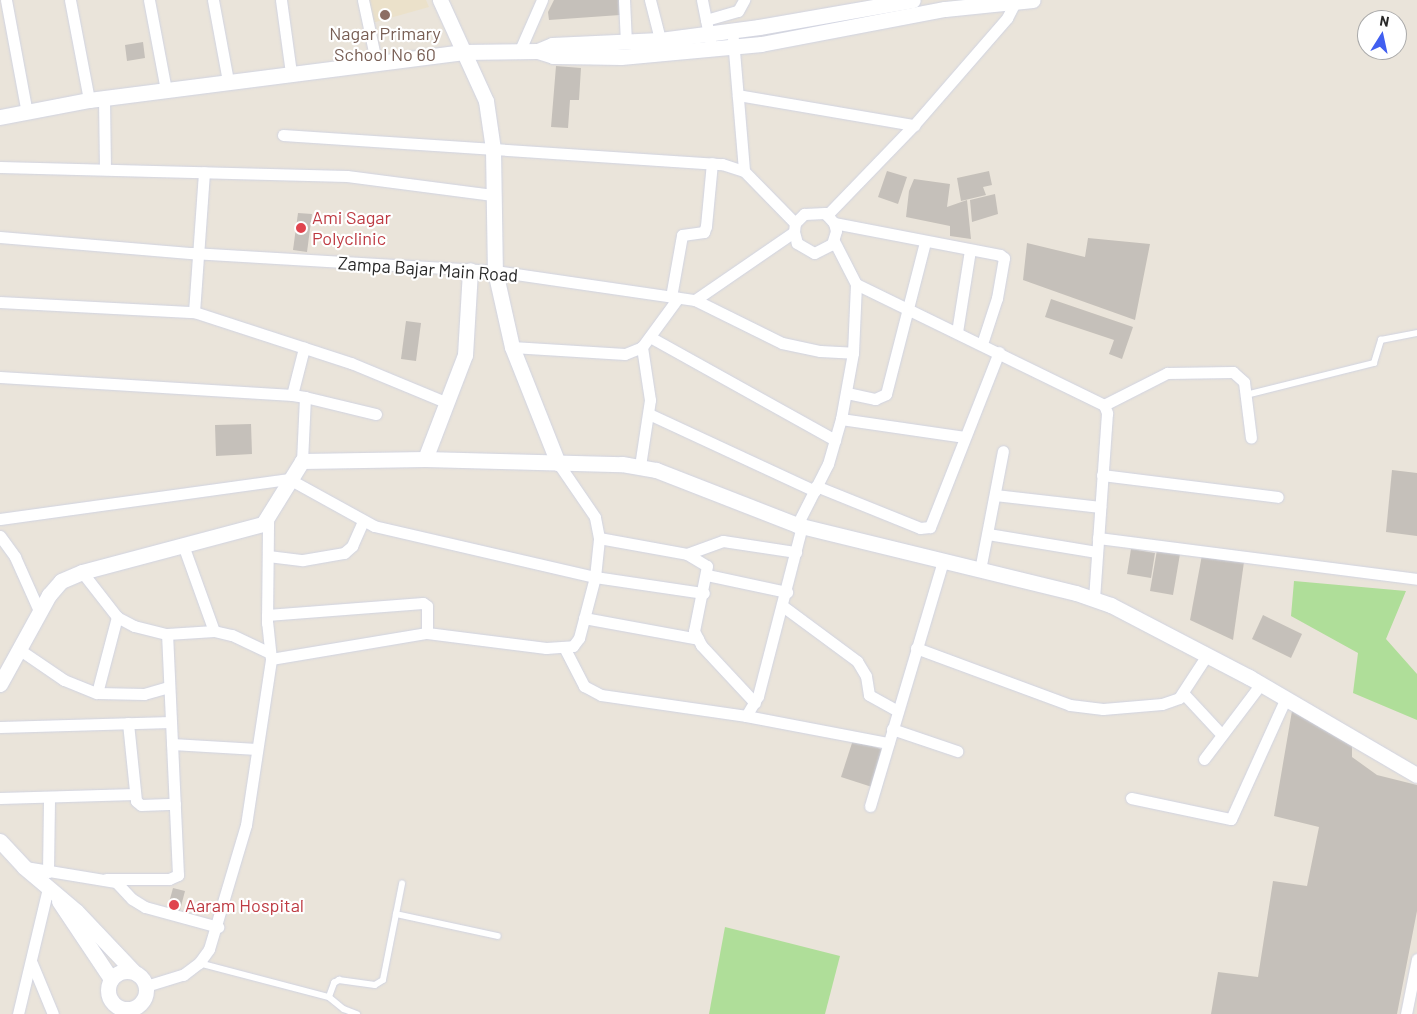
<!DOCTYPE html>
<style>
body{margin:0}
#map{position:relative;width:1417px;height:1014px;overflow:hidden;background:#eae4da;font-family:Barlow,sans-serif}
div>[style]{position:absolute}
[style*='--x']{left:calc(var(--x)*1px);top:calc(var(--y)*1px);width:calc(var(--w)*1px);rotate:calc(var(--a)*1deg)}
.education>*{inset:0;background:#ebe1ca}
.green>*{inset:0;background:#afde99}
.building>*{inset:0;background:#c5c0ba}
.roads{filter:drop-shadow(0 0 1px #d0d3e1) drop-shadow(0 0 1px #d0d3e1)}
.lane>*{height:5.5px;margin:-2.75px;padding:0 2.75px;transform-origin:2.75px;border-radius:2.75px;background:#fff}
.street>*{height:11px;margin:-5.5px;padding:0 5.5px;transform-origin:5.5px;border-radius:5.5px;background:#fff}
.secondary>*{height:15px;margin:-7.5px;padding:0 7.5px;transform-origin:7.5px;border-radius:7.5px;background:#fff}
.secondary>.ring{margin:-7.5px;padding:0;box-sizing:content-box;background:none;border:15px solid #fff;border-radius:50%}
.dots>*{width:14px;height:14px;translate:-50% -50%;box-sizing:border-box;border:2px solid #fff;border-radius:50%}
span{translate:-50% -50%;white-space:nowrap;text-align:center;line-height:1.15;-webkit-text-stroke:4.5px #fff;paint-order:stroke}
.education-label{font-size:18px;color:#785e54}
.health-label{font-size:18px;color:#be3a42}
.left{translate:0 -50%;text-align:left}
.street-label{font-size:18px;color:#282828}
.north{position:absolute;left:1357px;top:10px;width:50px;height:50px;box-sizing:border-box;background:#fff;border:1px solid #a9a9a9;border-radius:50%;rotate:10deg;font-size:14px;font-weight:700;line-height:20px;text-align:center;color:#282828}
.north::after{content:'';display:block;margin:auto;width:18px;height:22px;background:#415ff0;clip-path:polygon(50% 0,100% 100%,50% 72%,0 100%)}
</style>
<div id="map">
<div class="education">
<div style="clip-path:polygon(367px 0,426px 0,429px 7px,372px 23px)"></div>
</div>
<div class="green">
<div style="clip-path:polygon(1294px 581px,1406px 591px,1386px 639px,1417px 674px,1417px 720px,1353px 693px,1358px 653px,1291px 616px)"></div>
<div style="clip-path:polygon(725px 927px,840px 956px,825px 1014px,709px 1014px)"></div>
</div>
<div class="building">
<div style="clip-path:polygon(554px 0,619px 0,620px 15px,549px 20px,548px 12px)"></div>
<div style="clip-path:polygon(143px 42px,145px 58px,127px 61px,125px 45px)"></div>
<div style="clip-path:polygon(556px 66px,581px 68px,579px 100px,570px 100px,568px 128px,551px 127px)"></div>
<div style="clip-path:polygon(887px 171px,907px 177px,898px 204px,878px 197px)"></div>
<div style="clip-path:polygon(989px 171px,992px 185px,983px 187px,986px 195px,961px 201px,957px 178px)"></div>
<div style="clip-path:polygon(914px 179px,950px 184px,947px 207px,967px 200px,971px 239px,950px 236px,950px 226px,906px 217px,909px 191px)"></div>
<div style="clip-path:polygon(995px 194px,998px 214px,972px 222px,970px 200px)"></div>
<div style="clip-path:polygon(298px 213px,312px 214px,307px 252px,293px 250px)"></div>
<div style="clip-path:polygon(1088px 238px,1150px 244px,1135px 320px,1023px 280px,1027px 243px,1085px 257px)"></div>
<div style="clip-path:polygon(1051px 299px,1133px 327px,1122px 359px,1109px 354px,1114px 340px,1045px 317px)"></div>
<div style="clip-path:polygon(406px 321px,421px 323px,416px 361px,401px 359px)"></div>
<div style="clip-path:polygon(251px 424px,252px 454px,216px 456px,215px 425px)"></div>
<div style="clip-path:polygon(1392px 470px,1417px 473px,1417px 536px,1386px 532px)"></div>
<div style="clip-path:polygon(1131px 549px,1155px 553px,1151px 578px,1127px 574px)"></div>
<div style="clip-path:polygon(1157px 550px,1180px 554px,1173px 595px,1150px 591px)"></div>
<div style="clip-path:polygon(1202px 555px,1244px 562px,1233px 640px,1190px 620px)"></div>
<div style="clip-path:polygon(1263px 615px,1302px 634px,1291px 658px,1252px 639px)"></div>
<div style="clip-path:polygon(1292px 711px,1352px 746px,1352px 757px,1377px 775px,1417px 785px,1417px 911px,1397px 1014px,1211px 1014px,1218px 972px,1258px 977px,1273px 881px,1307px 886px,1319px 827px,1274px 816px)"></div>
<div style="clip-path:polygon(853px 740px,884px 750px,872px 787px,841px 777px)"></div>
<div style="clip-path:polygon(173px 888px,185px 891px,179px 914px,167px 910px)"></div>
</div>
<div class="roads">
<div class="lane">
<div style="--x:1246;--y:395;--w:132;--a:-14"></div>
<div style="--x:1374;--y:363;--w:24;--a:-73"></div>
<div style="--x:1381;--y:340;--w:37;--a:-11"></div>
<div style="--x:396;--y:914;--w:104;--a:12.2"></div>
<div style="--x:199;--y:963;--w:134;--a:14.7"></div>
<div style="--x:329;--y:997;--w:19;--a:39"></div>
<div style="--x:344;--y:1009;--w:14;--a:21"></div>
<div style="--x:329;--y:997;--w:15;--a:-70"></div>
<div style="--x:334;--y:983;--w:6;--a:-31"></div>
<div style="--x:339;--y:980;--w:36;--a:8"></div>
<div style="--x:375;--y:985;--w:9;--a:-32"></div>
<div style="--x:383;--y:980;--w:98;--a:-78.8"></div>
</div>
<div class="street">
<div style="--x:6;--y:0;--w:115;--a:79.5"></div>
<div style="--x:70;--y:0;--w:102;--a:79.2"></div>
<div style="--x:149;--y:0;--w:92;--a:79.3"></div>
<div style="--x:213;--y:0;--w:82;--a:79.5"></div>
<div style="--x:281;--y:0;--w:74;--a:82.2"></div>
<div style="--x:363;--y:0;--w:62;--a:78"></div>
<div style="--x:624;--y:0;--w:42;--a:87.3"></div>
<div style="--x:650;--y:0;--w:49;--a:75.7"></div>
<div style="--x:702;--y:0;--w:41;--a:78.7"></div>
<div style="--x:706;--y:20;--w:33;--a:-16"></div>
<div style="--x:738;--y:11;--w:13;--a:-61"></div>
<div style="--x:733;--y:39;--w:132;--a:85.2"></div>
<div style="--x:520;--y:50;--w:55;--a:-66.3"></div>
<div style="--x:738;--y:95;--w:179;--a:9.7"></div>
<div style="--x:104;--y:98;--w:71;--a:89.2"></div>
<div style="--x:283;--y:135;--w:440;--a:3.8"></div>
<div style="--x:722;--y:164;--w:23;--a:18"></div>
<div style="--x:744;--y:171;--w:73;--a:45.6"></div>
<div style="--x:0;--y:167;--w:347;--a:1.5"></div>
<div style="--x:347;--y:176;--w:147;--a:7.4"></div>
<div style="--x:827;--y:215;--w:125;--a:-46"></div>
<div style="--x:914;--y:125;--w:142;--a:-49"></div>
<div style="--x:1007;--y:18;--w:20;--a:-63"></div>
<div style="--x:834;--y:223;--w:169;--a:10.9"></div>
<div style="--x:1000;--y:255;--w:5;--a:37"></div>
<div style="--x:1004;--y:258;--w:41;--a:99.9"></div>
<div style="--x:997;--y:298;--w:48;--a:108.1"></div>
<div style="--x:0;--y:237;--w:193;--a:4.8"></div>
<div style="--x:192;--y:253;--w:304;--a:3.4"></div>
<div style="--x:495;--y:271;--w:202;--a:8.3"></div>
<div style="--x:695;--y:300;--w:120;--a:-34.5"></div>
<div style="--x:794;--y:232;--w:9;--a:-84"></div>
<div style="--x:795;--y:223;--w:13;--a:-45"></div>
<div style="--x:804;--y:214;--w:21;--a:-3"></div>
<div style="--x:825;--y:213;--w:13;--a:48"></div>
<div style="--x:834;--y:223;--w:8;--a:76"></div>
<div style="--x:836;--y:231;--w:14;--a:107"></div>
<div style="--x:832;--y:244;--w:20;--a:153"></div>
<div style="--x:814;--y:253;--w:20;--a:-150"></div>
<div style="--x:797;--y:243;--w:11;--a:-105"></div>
<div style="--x:856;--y:284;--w:276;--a:26"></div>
<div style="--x:1104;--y:405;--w:9;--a:69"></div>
<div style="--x:1107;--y:413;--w:186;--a:94"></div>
<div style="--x:671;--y:297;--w:63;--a:-79.9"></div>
<div style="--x:682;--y:235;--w:22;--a:-8"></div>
<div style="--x:704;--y:232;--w:6;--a:-72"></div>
<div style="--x:706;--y:226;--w:63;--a:-84.6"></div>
<div style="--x:695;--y:300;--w:97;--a:26.3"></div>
<div style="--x:782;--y:343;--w:39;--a:12"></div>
<div style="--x:820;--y:351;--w:33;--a:3"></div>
<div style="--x:0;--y:302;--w:194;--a:3"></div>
<div style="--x:194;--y:312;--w:165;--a:18"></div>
<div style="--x:351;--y:363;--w:102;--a:22.5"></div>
<div style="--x:194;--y:312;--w:140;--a:-85.9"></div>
<div style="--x:957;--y:332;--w:83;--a:-81"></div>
<div style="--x:650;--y:337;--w:212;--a:29.1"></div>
<div style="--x:512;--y:347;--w:113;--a:3.5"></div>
<div style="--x:625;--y:354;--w:18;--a:-22"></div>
<div style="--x:642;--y:347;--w:61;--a:-53.7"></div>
<div style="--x:0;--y:377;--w:293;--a:3.5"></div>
<div style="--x:847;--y:393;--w:29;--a:12"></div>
<div style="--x:875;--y:399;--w:12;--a:-24"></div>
<div style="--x:886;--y:394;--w:157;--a:-75.6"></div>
<div style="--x:305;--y:397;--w:73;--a:13.5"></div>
<div style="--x:1104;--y:405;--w:71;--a:-26.9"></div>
<div style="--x:1167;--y:373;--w:66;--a:-0.9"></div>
<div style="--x:1233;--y:372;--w:15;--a:42"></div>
<div style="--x:1244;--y:382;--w:56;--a:82.9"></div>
<div style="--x:649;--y:414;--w:183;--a:24.9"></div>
<div style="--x:841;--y:419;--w:125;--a:8.3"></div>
<div style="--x:302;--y:461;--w:64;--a:-87.3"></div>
<div style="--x:305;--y:397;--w:13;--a:-171"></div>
<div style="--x:292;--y:395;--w:49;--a:-75.7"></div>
<div style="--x:640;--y:466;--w:67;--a:-81.4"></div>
<div style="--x:650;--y:400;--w:54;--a:-98.6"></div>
<div style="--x:1102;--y:475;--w:177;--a:7.1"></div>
<div style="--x:816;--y:486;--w:112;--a:22"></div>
<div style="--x:920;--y:528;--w:10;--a:-6"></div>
<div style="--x:930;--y:527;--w:188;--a:-68.5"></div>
<div style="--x:995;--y:495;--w:106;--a:6.5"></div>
<div style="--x:0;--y:519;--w:292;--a:-7.9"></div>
<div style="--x:289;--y:479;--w:97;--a:28.9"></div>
<div style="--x:374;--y:526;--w:227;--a:13"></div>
<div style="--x:595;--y:577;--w:110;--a:8.4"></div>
<div style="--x:797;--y:525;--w:68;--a:-63.1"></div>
<div style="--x:828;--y:464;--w:47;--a:-73.9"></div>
<div style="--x:841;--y:419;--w:67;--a:-79.7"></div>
<div style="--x:853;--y:353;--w:69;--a:-87.5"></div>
<div style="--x:856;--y:284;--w:48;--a:-117.1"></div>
<div style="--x:988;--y:534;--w:110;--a:9.4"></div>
<div style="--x:0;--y:536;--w:26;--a:54"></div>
<div style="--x:15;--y:557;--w:61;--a:65.9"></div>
<div style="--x:599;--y:538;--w:89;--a:10.3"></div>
<div style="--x:687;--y:554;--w:23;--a:31"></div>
<div style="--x:707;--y:566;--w:66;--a:101.3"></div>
<div style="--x:694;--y:631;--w:16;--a:63"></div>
<div style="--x:701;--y:645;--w:79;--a:47"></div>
<div style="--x:1098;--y:538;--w:322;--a:7.3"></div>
<div style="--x:183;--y:545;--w:91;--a:70.2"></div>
<div style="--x:687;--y:554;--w:38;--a:-20"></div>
<div style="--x:723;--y:541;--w:74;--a:8.6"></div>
<div style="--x:268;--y:556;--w:35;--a:7"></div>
<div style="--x:303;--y:560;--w:42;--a:-9.7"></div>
<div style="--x:344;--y:553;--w:11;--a:-41"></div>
<div style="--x:352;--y:546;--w:27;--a:-66"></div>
<div style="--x:980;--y:570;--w:121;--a:-79.1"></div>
<div style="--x:82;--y:572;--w:57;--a:52.1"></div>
<div style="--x:117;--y:617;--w:19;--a:28"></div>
<div style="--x:134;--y:626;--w:34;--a:14"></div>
<div style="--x:167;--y:634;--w:47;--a:-3.7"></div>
<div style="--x:214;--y:631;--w:18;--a:13"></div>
<div style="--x:232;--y:635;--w:42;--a:25.3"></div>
<div style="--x:707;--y:575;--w:82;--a:12"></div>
<div style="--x:784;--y:607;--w:91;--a:36.5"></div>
<div style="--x:857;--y:661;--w:17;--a:59"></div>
<div style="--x:866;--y:676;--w:19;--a:81"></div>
<div style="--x:869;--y:695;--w:33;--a:29"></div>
<div style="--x:267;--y:615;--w:156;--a:-4.4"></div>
<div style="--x:423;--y:603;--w:5;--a:37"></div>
<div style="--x:427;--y:606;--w:27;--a:90"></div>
<div style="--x:584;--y:618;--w:116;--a:10.4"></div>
<div style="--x:916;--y:648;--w:164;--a:20.3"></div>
<div style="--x:1070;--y:705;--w:33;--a:7"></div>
<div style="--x:1103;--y:709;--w:59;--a:-4.8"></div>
<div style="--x:1162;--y:704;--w:18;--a:-19"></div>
<div style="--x:1179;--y:698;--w:51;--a:-56.9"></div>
<div style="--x:565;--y:649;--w:42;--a:62.8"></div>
<div style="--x:584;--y:686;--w:19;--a:28"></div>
<div style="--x:601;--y:695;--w:147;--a:8.2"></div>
<div style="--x:746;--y:716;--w:23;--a:-59"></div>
<div style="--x:758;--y:696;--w:176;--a:-75.5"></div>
<div style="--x:20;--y:650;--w:53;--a:34.3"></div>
<div style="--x:64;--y:680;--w:35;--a:22"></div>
<div style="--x:97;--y:693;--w:47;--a:1.2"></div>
<div style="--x:144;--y:694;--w:25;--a:-16"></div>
<div style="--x:271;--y:659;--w:158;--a:-9.5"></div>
<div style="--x:427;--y:633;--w:120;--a:7.2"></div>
<div style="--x:546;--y:648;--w:27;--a:-4"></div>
<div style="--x:573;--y:646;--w:10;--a:-53"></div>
<div style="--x:579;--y:638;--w:63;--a:-75.3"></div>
<div style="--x:595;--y:577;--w:39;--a:-84"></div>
<div style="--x:599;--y:538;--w:21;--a:-101"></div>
<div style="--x:595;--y:517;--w:65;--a:-124.4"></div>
<div style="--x:97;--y:693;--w:79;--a:-75.3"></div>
<div style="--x:1183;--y:693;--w:57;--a:47.1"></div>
<div style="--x:746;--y:716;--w:145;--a:10.8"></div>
<div style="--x:128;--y:723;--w:78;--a:84.1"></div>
<div style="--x:136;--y:801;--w:6;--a:39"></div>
<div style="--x:141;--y:805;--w:34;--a:-2"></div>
<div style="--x:0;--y:727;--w:171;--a:-1.7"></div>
<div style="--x:892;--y:729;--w:69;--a:18.7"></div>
<div style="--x:172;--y:744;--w:85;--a:3.4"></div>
<div style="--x:1204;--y:759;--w:93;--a:-52.9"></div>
<div style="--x:0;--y:798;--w:135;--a:-1.7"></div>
<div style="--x:1131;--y:798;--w:102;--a:11.9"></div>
<div style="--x:1231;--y:819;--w:131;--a:-65.6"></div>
<div style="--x:870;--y:806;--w:256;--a:-73.4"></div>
<div style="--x:25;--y:867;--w:92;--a:9.4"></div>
<div style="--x:116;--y:882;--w:23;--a:47"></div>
<div style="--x:132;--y:899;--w:15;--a:32"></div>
<div style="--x:145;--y:907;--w:76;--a:15.3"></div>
<div style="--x:48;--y:872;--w:75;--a:-89.2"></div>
<div style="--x:106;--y:879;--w:63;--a:0"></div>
<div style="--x:169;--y:879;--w:10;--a:-24"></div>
<div style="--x:178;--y:875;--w:241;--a:-92.6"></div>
<div style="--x:31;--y:961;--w:57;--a:67.5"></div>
<div style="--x:146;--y:986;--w:39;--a:-17"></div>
<div style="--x:183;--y:975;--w:20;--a:-37"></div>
<div style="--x:199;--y:963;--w:17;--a:-54"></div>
<div style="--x:209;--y:949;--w:129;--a:-73.4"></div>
<div style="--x:246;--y:825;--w:168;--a:-81.4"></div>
<div style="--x:271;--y:659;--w:36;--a:-96"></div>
<div style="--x:267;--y:623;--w:102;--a:-89.4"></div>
<div style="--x:18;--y:1014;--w:130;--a:-76.6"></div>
<div style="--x:1406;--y:1014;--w:56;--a:-78.7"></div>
</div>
<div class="secondary">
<div style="--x:440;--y:0;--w:111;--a:65.5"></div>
<div style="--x:486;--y:101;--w:49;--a:81.7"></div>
<div style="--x:493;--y:149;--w:122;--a:89.1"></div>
<div style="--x:495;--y:271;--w:78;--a:77.4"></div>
<div style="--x:512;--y:347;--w:125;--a:68.4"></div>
<div style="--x:538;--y:51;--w:15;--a:-23"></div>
<div style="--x:552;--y:45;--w:108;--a:-2.7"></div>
<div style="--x:660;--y:40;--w:100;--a:-7.5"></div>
<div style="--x:759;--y:27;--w:156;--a:-9.9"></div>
<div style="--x:0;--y:117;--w:91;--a:-10.8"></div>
<div style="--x:89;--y:100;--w:376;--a:-7.3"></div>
<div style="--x:462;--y:52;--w:76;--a:-0.8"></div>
<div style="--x:538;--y:51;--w:16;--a:18"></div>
<div style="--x:553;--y:56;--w:68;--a:0.8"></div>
<div style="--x:621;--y:57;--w:141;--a:-5.3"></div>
<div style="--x:761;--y:44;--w:187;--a:-10.8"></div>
<div style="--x:945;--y:9;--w:88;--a:-5.8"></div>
<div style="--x:425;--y:459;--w:111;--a:-69"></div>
<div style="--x:465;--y:355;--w:85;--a:-86.6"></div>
<div style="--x:0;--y:684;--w:102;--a:-61.2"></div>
<div style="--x:49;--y:595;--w:18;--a:-49"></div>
<div style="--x:61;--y:581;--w:23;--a:-23"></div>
<div style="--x:82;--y:572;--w:187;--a:-14.9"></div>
<div style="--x:263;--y:524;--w:74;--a:-58.2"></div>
<div style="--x:302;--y:461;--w:123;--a:-0.9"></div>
<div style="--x:425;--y:459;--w:197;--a:1.5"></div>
<div style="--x:622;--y:464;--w:35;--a:10"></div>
<div style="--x:656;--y:470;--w:151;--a:21.3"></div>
<div style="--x:797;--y:525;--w:287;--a:13.7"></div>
<div style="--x:1076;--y:593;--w:37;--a:19"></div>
<div style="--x:1111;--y:605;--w:156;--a:27.6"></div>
<div style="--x:1249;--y:677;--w:194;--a:30.3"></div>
<div style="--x:0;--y:841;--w:35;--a:47"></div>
<div style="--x:24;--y:867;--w:68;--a:40.2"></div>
<div style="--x:76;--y:911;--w:83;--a:46.5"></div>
<div style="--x:59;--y:901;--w:94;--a:56.3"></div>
<div class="ring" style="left:108px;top:971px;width:23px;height:23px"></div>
</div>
</div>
<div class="dots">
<div style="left:385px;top:15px;background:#8d6e63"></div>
<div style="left:301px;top:228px;background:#e0444e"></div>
<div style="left:174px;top:905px;background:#e0444e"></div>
</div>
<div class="education-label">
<span style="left:385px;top:44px">Nagar Primary<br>School No 60</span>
</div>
<div class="health-label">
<span class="left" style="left:312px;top:228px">Ami Sagar<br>Polyclinic</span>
<span class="left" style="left:185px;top:905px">Aaram Hospital</span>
</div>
<div class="street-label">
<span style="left:428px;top:269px;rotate:4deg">Zampa Bajar Main Road</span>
</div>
<div class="north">N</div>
</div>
